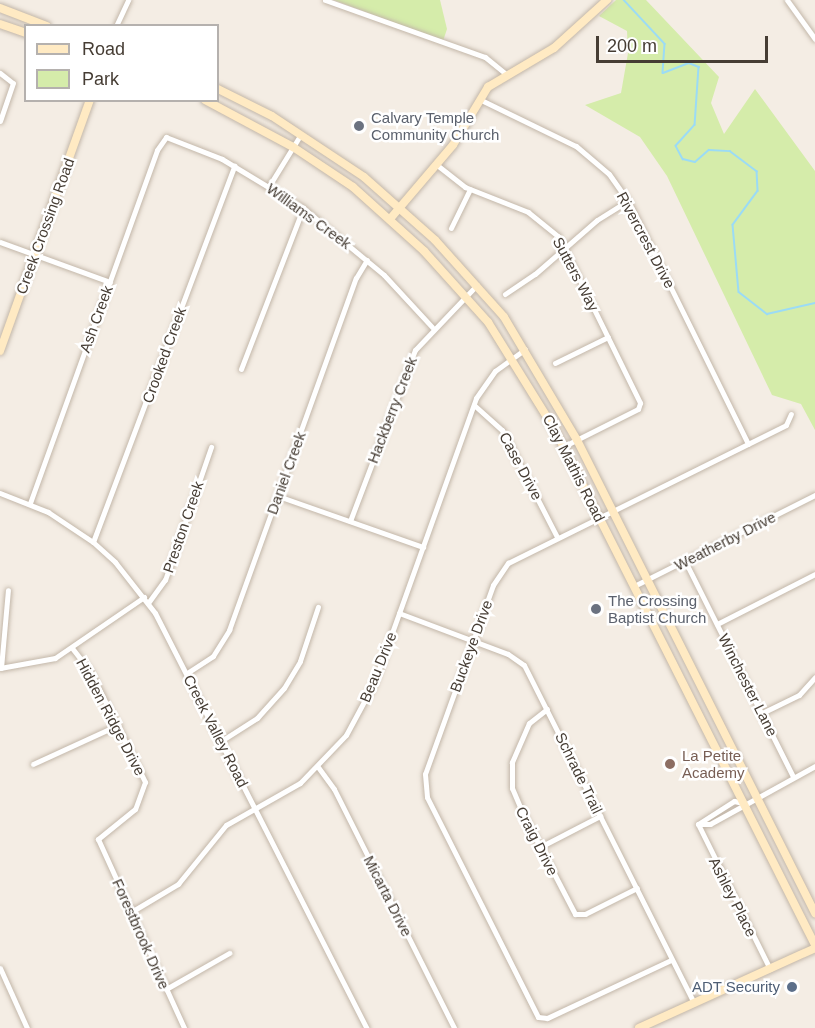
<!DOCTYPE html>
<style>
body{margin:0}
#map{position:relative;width:815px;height:1028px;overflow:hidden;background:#f4ede4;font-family:Helvetica,sans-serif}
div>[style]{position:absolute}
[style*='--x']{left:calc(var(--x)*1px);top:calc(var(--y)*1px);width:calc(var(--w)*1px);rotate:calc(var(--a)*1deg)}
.green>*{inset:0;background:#d5ecaa}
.stream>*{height:1.5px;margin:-0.75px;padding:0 0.75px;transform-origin:0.75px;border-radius:0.75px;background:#9bdbf6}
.roads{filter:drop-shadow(0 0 2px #c3b7a9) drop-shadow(0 0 2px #c3b7a9)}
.street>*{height:5px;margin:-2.5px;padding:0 2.5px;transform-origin:2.5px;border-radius:2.5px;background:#fff}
.secondary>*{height:8px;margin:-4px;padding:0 4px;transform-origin:4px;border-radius:4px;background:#ffeac3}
.dots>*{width:16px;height:16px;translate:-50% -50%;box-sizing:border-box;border:3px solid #fff;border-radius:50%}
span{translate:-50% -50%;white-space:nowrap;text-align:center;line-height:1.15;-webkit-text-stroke:5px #fff;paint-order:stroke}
.worship-label{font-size:15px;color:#5b616d}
.left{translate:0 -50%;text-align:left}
.street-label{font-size:15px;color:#463d34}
.education-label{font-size:15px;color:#785e54}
.service-label{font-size:15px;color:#4e5e75}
.right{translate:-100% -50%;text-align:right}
.legend{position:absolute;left:24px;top:24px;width:195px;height:78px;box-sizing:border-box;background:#fff;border:2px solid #b5b1ae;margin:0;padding:8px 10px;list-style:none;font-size:18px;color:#463d34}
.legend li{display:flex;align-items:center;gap:12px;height:30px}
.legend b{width:30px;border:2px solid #b5b1ae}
.scale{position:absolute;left:596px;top:36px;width:172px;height:27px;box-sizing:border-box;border:3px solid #463d34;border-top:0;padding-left:8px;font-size:18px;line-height:21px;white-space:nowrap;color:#463d34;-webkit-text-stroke:4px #fff;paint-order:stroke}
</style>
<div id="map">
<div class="green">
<div style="clip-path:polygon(334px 0,440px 0,447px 29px,443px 41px)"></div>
<div style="clip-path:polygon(616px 0,646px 0,719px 77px,711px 103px,724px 134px,755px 89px,815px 171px,815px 430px,801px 404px,772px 395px,667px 176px,640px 137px,585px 105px,621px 93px,628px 53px,627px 31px,599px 16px)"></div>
</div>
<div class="stream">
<div style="--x:624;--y:0;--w:60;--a:47"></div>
<div style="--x:665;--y:44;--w:29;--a:94"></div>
<div style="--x:663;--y:73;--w:28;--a:-21"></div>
<div style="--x:689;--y:63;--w:11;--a:22"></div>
<div style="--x:699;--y:67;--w:58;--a:93.9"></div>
<div style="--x:695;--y:125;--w:28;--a:132"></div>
<div style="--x:676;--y:146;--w:15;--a:62"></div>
<div style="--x:683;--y:159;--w:12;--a:14"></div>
<div style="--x:695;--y:162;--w:18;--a:-41"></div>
<div style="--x:709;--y:150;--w:21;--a:3"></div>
<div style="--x:730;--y:151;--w:34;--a:37"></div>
<div style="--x:757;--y:171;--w:20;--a:87"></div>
<div style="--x:758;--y:191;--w:42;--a:126.3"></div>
<div style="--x:733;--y:225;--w:67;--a:84.9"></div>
<div style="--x:739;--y:292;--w:36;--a:38"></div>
<div style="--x:767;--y:314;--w:49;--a:-12.9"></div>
</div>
<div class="roads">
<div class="street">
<div style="--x:325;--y:0;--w:170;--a:19.6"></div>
<div style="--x:485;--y:57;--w:26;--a:39"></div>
<div style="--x:787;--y:0;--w:48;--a:54.3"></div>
<div style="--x:116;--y:26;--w:29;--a:-65"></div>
<div style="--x:0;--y:73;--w:16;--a:38"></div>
<div style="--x:13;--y:83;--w:40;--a:108.9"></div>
<div style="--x:479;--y:99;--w:108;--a:25.9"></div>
<div style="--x:576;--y:146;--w:43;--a:40.3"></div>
<div style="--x:609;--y:174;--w:33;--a:55"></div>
<div style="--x:628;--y:201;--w:271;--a:63.7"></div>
<div style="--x:437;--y:165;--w:36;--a:38"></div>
<div style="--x:465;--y:187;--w:68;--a:21.6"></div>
<div style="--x:528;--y:212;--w:38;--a:39"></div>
<div style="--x:558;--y:236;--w:186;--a:63.8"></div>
<div style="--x:640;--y:403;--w:6;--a:108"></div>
<div style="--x:638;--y:409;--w:83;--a:153.4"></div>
<div style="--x:269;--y:186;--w:61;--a:-58.4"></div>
<div style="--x:451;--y:228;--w:43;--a:-64"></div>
<div style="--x:0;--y:242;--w:117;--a:20"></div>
<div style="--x:505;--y:294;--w:36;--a:-34"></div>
<div style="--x:535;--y:274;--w:82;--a:-41.1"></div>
<div style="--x:597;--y:220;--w:36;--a:-32"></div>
<div style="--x:555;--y:363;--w:59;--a:-26.1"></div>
<div style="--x:241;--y:369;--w:173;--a:-68.9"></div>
<div style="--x:474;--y:405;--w:38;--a:42"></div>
<div style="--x:502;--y:430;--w:120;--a:62.8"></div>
<div style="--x:0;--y:493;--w:52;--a:21.6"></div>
<div style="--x:48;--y:512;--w:54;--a:33.7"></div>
<div style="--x:93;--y:542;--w:30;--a:42"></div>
<div style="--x:115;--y:562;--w:65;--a:51.9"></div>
<div style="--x:155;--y:613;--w:466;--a:63"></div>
<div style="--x:278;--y:496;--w:154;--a:19.4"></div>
<div style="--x:30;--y:503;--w:375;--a:-70.2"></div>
<div style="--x:157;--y:150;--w:16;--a:-55"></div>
<div style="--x:166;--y:137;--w:60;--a:21.4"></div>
<div style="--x:222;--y:159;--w:95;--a:31.2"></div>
<div style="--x:303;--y:208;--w:105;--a:39.6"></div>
<div style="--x:384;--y:275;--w:71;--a:47.3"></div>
<div style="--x:350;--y:521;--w:183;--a:-69.2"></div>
<div style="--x:415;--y:350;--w:90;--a:-46.4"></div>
<div style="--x:93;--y:542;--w:402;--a:-69.4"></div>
<div style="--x:685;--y:561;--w:241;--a:63.4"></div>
<div style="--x:634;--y:586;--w:203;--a:-26.7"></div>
<div style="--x:148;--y:603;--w:29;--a:-54"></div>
<div style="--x:165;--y:580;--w:141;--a:-70.9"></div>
<div style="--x:399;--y:613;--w:116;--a:20.6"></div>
<div style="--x:508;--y:654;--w:19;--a:35"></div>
<div style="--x:524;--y:665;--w:378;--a:63.3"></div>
<div style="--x:717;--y:624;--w:110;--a:-27"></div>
<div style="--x:72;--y:648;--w:29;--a:52"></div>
<div style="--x:90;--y:671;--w:124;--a:63.6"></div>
<div style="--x:145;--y:782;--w:29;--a:110"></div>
<div style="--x:135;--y:809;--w:48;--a:141"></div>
<div style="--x:98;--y:839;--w:208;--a:65.5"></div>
<div style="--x:0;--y:668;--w:56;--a:-10.3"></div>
<div style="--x:55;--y:658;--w:108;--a:-34.4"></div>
<div style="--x:1;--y:668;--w:78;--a:-84.9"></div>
<div style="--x:187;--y:673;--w:31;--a:-33"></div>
<div style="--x:213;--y:656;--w:31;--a:-58"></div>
<div style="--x:229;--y:630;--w:374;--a:-70.2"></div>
<div style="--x:356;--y:278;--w:21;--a:-59"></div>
<div style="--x:547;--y:709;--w:23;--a:142"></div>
<div style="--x:529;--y:723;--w:43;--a:113.6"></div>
<div style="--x:512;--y:762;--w:26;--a:90"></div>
<div style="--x:512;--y:788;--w:28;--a:67"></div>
<div style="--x:523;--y:814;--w:113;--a:62.5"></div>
<div style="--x:575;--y:914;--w:10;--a:0"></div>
<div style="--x:585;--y:914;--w:58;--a:-26.6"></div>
<div style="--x:762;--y:713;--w:41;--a:-25.9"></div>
<div style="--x:799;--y:695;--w:24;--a:-48"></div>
<div style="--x:221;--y:741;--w:43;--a:-32.6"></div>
<div style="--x:257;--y:718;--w:40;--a:-48"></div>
<div style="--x:284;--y:688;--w:31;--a:-59"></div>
<div style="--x:300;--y:661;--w:57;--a:-71.6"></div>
<div style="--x:33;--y:764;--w:94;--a:-24.6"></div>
<div style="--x:318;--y:767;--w:27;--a:54"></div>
<div style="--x:334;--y:789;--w:267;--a:63.3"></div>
<div style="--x:698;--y:824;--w:162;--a:63.6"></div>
<div style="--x:698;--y:824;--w:12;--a:0"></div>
<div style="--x:710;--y:824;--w:120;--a:-28.9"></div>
<div style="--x:698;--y:824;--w:43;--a:-32.6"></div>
<div style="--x:734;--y:801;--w:9;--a:13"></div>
<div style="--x:540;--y:847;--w:68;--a:-27.3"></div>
<div style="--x:131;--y:912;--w:55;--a:-30.8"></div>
<div style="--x:178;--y:884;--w:76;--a:-50.9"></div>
<div style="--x:226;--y:825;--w:85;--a:-29.6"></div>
<div style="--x:300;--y:783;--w:66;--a:-46.2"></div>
<div style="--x:346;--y:735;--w:59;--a:-61.7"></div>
<div style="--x:374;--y:683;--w:303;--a:-70.3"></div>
<div style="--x:476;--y:398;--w:33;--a:-55"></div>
<div style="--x:495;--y:371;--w:37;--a:-36"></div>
<div style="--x:671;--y:960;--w:137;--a:154.9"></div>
<div style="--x:547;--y:1018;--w:9;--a:-174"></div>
<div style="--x:538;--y:1017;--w:246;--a:-116.8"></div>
<div style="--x:427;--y:797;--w:23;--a:-95"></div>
<div style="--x:425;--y:774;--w:201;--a:-70.2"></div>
<div style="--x:493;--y:585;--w:27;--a:-56"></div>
<div style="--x:508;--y:563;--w:310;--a:-26.4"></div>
<div style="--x:786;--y:425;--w:12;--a:-66"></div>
<div style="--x:0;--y:968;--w:66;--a:65.8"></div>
<div style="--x:166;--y:989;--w:73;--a:-29.7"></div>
</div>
<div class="secondary">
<div style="--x:0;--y:8;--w:50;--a:21"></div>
<div style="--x:0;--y:24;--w:28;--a:19"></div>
<div style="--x:218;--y:89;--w:60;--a:26.6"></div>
<div style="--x:272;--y:116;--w:110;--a:33.5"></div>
<div style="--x:364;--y:177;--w:95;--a:41.6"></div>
<div style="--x:435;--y:240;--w:103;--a:48.1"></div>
<div style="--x:504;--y:317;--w:143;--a:59.3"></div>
<div style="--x:577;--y:440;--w:530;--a:63.29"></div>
<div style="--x:205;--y:100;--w:100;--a:28.1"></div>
<div style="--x:293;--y:147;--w:72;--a:33.7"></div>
<div style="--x:353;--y:187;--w:96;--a:42"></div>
<div style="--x:424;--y:251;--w:96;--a:48"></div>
<div style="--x:488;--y:322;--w:127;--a:58.2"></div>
<div style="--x:555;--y:430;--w:577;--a:63.21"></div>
<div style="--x:390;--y:219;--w:97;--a:-49.6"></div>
<div style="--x:453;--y:145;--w:68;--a:-58.9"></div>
<div style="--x:488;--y:87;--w:77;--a:-30.6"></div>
<div style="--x:554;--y:48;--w:72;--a:-42.2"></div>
<div style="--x:0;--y:351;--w:267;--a:-70.3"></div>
<div style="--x:639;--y:1028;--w:193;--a:-24.4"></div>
</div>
</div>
<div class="dots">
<div style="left:359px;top:126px;background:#6b7280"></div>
<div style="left:596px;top:609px;background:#6b7280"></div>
<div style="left:670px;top:764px;background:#8d6e63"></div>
<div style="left:792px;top:987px;background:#5c6f8a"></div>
</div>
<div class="worship-label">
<span class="left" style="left:371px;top:126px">Calvary Temple<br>Community Church</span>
<span class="left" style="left:608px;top:609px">The Crossing<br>Baptist Church</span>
</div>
<div class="street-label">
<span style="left:309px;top:216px;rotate:36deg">Williams Creek</span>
<span style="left:45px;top:226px;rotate:-70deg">Creek Crossing Road</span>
<span style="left:646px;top:240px;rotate:62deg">Rivercrest Drive</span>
<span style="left:576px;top:274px;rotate:62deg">Sutters Way</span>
<span style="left:96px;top:319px;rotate:-70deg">Ash Creek</span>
<span style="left:164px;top:355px;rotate:-70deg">Crooked Creek</span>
<span style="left:392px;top:410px;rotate:-69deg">Hackberry Creek</span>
<span style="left:521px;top:466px;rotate:62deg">Case Drive</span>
<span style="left:574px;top:468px;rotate:63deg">Clay Mathis Road</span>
<span style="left:286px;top:473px;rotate:-70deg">Daniel Creek</span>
<span style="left:183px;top:527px;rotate:-71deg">Preston Creek</span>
<span style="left:725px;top:541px;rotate:-27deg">Weatherby Drive</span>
<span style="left:471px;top:646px;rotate:-70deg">Buckeye Drive</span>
<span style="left:378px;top:667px;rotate:-68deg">Beau Drive</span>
<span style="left:748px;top:685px;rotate:63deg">Winchester Lane</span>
<span style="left:111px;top:717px;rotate:62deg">Hidden Ridge Drive</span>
<span style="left:216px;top:731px;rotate:63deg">Creek Valley Road</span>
<span style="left:579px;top:773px;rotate:64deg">Schrade Trail</span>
<span style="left:537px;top:841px;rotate:63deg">Craig Drive</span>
<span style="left:388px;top:896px;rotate:63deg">Micarta Drive</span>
<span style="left:733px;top:897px;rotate:63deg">Ashley Place</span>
<span style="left:141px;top:934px;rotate:66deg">Forestbrook Drive</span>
</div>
<div class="education-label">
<span class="left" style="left:682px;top:764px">La Petite<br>Academy</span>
</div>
<div class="service-label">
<span class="right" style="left:780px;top:987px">ADT Security</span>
</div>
<ul class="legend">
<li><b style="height:8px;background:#ffeac3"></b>Road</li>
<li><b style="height:16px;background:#d5ecaa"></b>Park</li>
</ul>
<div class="scale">200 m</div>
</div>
